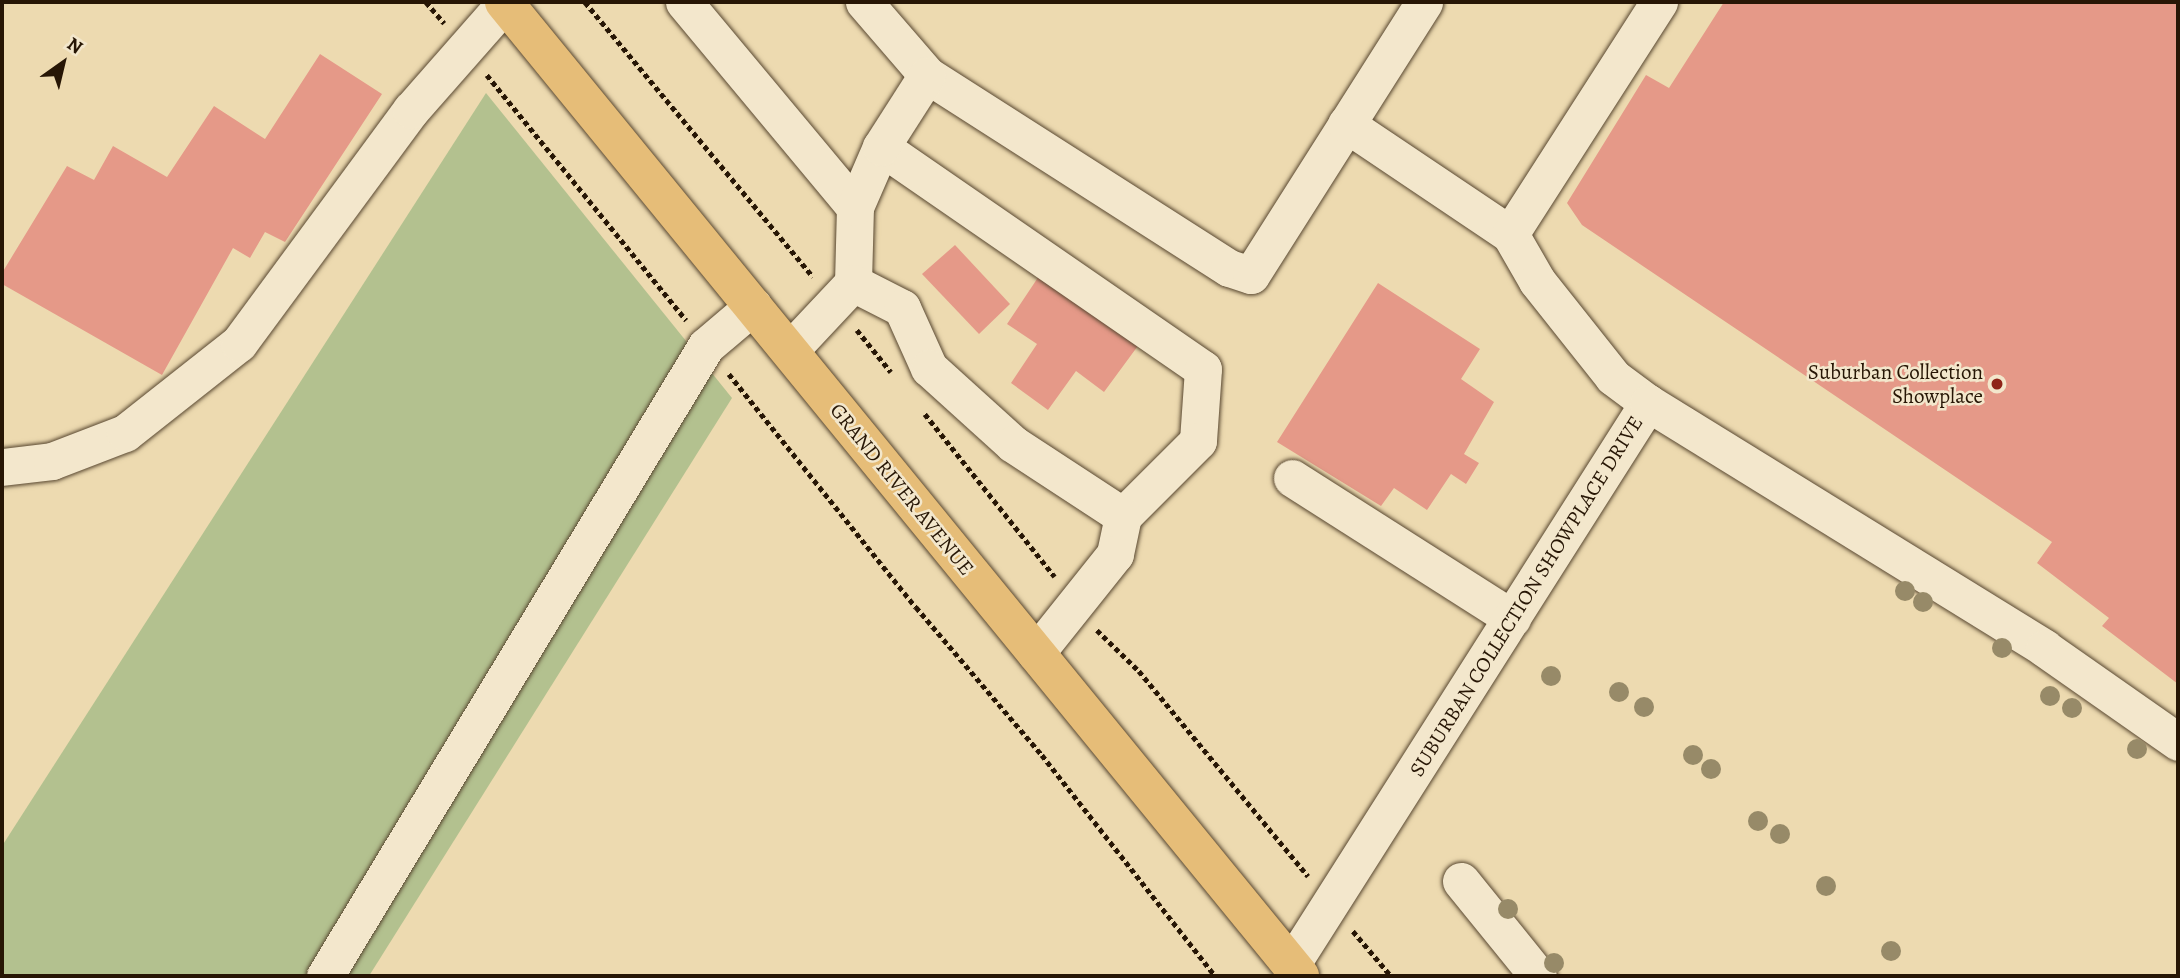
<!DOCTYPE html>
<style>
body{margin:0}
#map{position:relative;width:2180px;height:978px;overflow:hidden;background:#eddab0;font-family:Alegreya,serif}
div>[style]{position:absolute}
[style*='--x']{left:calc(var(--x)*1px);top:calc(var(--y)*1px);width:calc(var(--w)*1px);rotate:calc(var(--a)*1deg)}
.green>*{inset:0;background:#b3c18f}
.building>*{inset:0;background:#e59988}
.path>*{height:4.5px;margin-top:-2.25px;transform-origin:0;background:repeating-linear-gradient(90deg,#271605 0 5px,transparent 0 8.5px)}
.roads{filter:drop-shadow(0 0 2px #584730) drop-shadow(0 0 2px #584730)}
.minor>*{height:37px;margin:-18.5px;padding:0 18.5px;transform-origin:18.5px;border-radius:18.5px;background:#f3e7cc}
.major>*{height:38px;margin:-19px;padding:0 19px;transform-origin:19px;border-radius:19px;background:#e6bd78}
.trees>*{width:20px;height:20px;margin:-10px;border-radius:50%;background:#978a68}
.dots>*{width:19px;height:19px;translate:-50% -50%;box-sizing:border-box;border:4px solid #f3e7cc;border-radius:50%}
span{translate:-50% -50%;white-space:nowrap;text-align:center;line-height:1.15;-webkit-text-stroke:5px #f3e7cc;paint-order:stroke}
.poi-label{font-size:21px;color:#271605}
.right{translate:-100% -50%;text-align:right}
.street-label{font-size:21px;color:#271605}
.frame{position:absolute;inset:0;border:4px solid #271605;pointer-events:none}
.north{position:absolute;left:28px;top:28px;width:70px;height:70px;-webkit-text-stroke:5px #f3e7cc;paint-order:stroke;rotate:34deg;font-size:19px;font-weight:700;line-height:28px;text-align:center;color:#271605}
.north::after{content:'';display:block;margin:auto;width:24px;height:32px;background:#271605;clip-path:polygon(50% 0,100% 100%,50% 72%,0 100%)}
</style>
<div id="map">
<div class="green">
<div style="clip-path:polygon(486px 93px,732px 398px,369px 976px,2px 976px,2px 846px)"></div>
</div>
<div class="building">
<div style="clip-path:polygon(1724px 2px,2178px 2px,2178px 684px,2102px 626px,2109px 618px,2037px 563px,2052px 542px,1582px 225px,1567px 203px,1646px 75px,1669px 88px)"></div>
<div style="clip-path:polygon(320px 54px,382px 94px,285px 242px,265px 232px,250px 258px,233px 248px,162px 375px,2px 284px,2px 273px,67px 166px,94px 180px,113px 146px,167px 177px,214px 106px,265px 139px)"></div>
<div style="clip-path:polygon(955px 245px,1010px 304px,979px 334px,922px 274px)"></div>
<div style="clip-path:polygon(1043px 270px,1143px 339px,1104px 392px,1076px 371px,1048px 410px,1011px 383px,1037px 344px,1007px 324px)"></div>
<div style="clip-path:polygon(1378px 283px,1480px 349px,1461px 379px,1494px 402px,1464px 454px,1479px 463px,1466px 484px,1451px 474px,1427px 510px,1394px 488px,1381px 506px,1277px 442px)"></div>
</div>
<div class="path">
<div style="--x:426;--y:2;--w:28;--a:49"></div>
<div style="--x:585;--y:2;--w:357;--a:50.3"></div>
<div style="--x:487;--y:75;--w:316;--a:50.9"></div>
<div style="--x:857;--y:330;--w:54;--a:51"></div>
<div style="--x:729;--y:374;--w:299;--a:51.3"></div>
<div style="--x:916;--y:607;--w:194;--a:49.6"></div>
<div style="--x:1042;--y:755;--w:281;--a:51.9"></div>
<div style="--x:925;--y:414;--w:208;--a:51.4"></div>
<div style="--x:1097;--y:630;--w:59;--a:44.3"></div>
<div style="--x:1139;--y:671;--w:266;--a:50.5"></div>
<div style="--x:1353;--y:931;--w:59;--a:49.8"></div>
</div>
<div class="roads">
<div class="minor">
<div style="--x:684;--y:2;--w:267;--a:50.2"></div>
<div style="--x:864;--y:2;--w:96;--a:49.2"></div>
<div style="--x:927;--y:75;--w:358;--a:32.6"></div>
<div style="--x:1229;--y:268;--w:23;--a:18"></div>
<div style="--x:1251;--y:275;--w:323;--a:-57.6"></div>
<div style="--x:1346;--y:124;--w:197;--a:33.9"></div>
<div style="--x:1510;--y:234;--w:54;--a:60.1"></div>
<div style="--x:1537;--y:281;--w:122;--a:51.6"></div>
<div style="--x:1613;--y:377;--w:44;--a:36.6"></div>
<div style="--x:881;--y:147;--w:391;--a:34.6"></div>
<div style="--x:1203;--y:369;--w:72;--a:94"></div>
<div style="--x:1198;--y:441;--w:106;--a:135"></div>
<div style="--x:1510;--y:234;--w:276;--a:-57.3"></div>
<div style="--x:853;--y:283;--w:76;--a:-88.5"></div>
<div style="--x:855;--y:207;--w:65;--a:-66.6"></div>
<div style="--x:881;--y:147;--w:85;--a:-57.4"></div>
<div style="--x:790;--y:350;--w:92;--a:-46.8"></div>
<div style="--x:853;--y:283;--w:55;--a:27"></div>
<div style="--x:902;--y:308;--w:66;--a:65.8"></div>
<div style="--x:929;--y:368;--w:113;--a:42.1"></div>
<div style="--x:1013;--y:444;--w:131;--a:33.2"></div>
<div style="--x:1123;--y:516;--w:39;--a:102"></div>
<div style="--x:1115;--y:554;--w:127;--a:128.6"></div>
<div style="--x:2;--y:467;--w:50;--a:-6.8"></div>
<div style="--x:52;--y:461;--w:78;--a:-21"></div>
<div style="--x:125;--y:433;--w:145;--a:-38.3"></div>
<div style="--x:239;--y:343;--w:290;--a:-53.6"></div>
<div style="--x:411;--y:110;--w:142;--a:-48.7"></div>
<div style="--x:1292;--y:478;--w:261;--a:32.5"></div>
<div style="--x:1461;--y:881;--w:122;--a:51"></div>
<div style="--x:1291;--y:965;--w:666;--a:-57.58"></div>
<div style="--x:1648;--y:403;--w:466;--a:31.7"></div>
<div style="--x:2044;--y:648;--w:164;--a:35"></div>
<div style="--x:325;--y:976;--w:736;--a:-58.84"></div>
<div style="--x:706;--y:346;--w:62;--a:-40.4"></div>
</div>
<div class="major">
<div style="--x:504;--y:2;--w:1258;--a:50.74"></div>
</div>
</div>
<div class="trees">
<div style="left:1905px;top:591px"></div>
<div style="left:1923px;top:602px"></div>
<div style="left:2002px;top:648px"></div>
<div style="left:1551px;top:676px"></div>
<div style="left:1619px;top:692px"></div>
<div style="left:2050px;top:696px"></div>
<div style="left:1644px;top:707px"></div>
<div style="left:2072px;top:708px"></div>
<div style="left:2137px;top:749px"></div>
<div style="left:1693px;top:755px"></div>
<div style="left:1711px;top:769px"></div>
<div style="left:1758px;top:821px"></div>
<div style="left:1780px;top:834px"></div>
<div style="left:1826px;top:886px"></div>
<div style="left:1508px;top:909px"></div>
<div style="left:1891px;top:951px"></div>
<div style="left:1554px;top:963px"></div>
</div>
<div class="dots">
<div style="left:1997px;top:384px;background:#8f2418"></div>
</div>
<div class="poi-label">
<span class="right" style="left:1983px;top:384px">Suburban Collection<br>Showplace</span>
</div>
<div class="street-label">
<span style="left:902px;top:489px;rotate:51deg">GRAND RIVER AVENUE</span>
<span style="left:1526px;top:596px;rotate:-58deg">SUBURBAN COLLECTION SHOWPLACE DRIVE</span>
</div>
<div class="frame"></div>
<div class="north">N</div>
</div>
